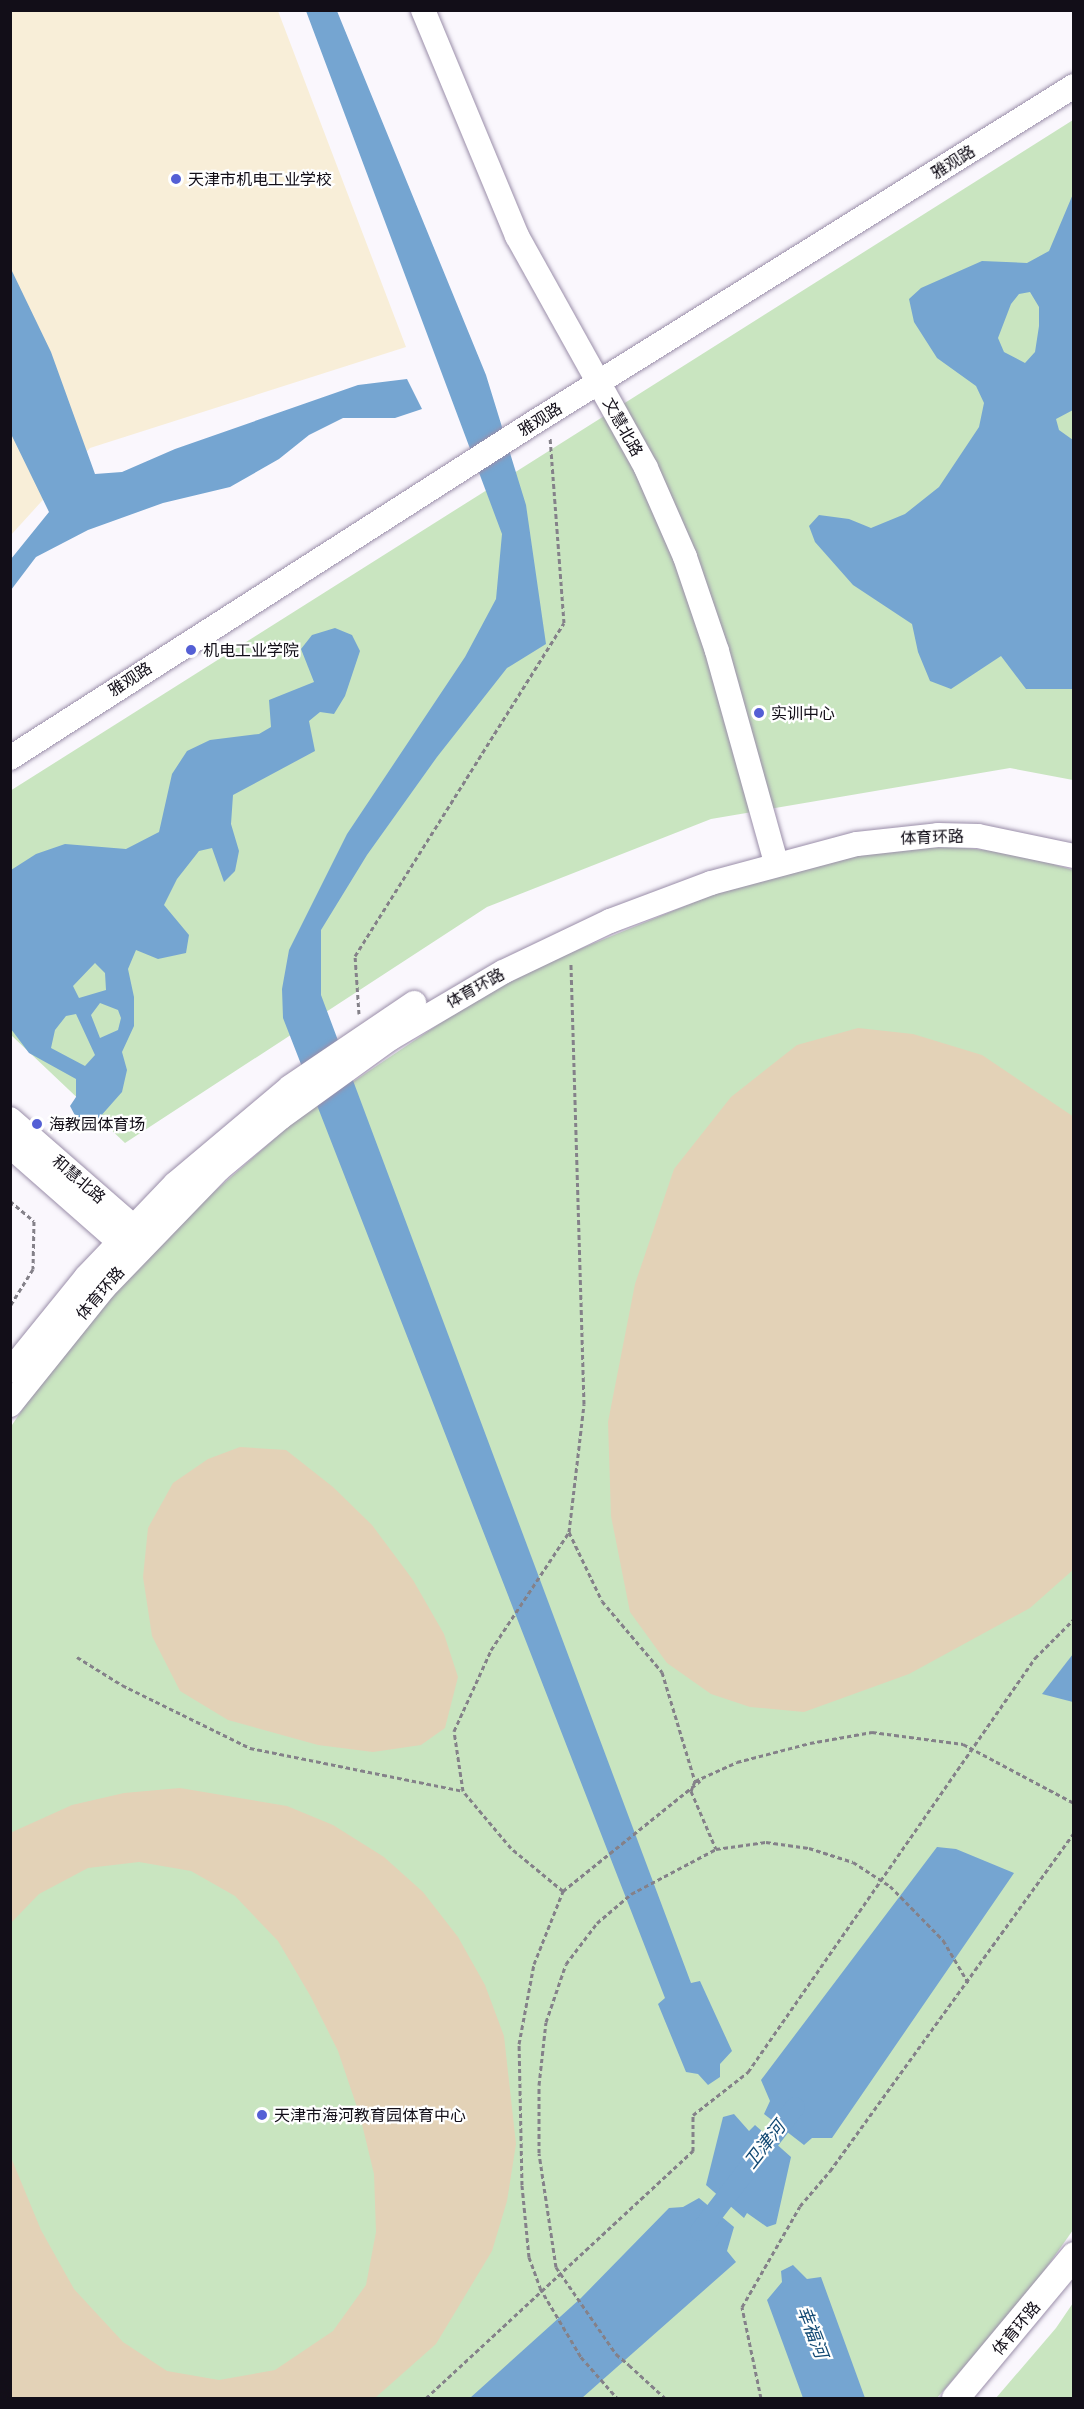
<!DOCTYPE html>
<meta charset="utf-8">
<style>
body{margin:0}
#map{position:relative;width:1084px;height:2409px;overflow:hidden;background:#faf7fd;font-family:"PT Sans Narrow","Noto Sans SC",sans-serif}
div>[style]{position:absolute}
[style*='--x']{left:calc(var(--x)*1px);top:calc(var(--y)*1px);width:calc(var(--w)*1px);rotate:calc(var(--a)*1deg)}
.education>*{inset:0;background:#f8eed8}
.green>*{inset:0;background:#c9e5c0}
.water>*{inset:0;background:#75a5d1}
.canal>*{height:20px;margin:-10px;padding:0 10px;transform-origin:10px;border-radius:10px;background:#75a5d1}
.building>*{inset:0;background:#e3d2b7}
.path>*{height:3px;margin-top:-1.5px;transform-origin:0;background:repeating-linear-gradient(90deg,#848189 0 4.5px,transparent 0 7.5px)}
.roads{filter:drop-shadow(0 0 2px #9a8ea9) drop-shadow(0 0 2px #9a8ea9)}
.secondary>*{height:24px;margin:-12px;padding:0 12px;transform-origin:12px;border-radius:12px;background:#fff}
.primary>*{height:27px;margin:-13.5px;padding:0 13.5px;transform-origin:13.5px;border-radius:13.5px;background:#fff}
.path-bridge>*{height:3px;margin-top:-1.5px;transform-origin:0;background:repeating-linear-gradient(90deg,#848189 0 4.5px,transparent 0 7.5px)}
.dots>*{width:16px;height:16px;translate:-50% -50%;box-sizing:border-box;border:3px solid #fff;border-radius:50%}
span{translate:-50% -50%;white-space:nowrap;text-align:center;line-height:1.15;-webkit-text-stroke:4.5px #fff;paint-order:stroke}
.street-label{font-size:16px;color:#120e18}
.poi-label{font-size:16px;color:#120e18}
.left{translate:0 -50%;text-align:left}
.water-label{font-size:18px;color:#134a74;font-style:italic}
.frame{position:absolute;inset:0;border:12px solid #120e18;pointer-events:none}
</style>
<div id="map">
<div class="education">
<div style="clip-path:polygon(11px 11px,278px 11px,406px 347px,90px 448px,11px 535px)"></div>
</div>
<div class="green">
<div style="clip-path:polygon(1073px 120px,1073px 780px,1010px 768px,711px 819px,487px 907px,125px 1143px,11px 1035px,10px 791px)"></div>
<div style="clip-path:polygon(954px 847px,1015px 853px,1073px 870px,1073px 2230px,1032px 2288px,937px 2398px,11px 2398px,10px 1428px,36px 1389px,119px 1288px,191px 1212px,296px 1120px,442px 1022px,526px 971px,729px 888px,881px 849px)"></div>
<div style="clip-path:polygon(1073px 2303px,1073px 2398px,996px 2398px,1056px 2328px)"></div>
</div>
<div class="water">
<div style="clip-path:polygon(306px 11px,337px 11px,486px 375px,526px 505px,546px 644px,507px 668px,437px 757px,367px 855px,321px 930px,321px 995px,691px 1983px,700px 1981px,732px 2051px,720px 2064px,720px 2077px,708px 2085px,698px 2074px,686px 2072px,658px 2004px,665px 1998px,283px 1018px,282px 989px,289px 950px,347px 834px,465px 657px,496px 599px,502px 534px)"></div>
<div style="clip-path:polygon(evenodd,1073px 194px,1073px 410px,1056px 419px,1059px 430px,1073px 440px,1073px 689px,1026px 689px,1001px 656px,951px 689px,930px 681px,918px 652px,912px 624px,853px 585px,815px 542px,809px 526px,819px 515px,849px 519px,871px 528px,905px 514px,939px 487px,979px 427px,984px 403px,976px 386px,937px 358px,914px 322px,909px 299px,921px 288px,982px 261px,1027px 263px,1049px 251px,1073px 194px,1030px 292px,1039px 307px,1039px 326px,1035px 352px,1025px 363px,1004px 352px,998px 338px,1011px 304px,1019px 294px,1030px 292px)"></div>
<div style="clip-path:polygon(11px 269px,51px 352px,95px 474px,122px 472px,175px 449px,358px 385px,407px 379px,422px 409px,395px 418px,343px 418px,309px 435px,279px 459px,230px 487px,163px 503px,88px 530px,36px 557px,11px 590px,11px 559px,49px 512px,11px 434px)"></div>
<div style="clip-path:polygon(evenodd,335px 628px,352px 635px,360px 651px,345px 696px,334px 714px,320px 712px,309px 721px,315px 751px,233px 795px,231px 824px,239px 851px,235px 871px,224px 882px,212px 848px,199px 851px,177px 879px,164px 905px,189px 935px,186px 953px,158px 959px,136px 950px,128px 969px,134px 997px,134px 1026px,122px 1052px,127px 1070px,122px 1092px,99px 1118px,79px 1123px,70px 1106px,76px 1097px,76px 1079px,29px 1053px,11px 1029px,11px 870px,36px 854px,65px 844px,126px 849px,159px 832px,172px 774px,187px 751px,210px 740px,259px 734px,271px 727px,269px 700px,314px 682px,301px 649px,312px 635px,335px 628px,95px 963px,105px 973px,106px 990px,79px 998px,73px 986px,95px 963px,335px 628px,100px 1003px,118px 1010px,121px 1018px,118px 1030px,100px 1038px,91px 1015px,100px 1003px,335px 628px,76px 1014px,95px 1055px,85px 1066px,51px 1048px,55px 1030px,66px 1016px,76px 1014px)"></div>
<div style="clip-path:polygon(1073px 1654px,1073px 1702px,1042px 1694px)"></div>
<div style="clip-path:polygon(937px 1847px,956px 1849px,1014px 1873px,832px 2138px,812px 2138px,804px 2145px,764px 2114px,770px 2101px,761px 2080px)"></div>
<div style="clip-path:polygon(734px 2114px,749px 2131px,755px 2125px,791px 2157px,776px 2224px,767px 2227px,747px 2213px,744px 2218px,706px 2185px,723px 2117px)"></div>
<div style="clip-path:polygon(699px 2198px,734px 2227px,727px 2251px,736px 2262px,582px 2398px,470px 2398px,581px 2298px,669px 2208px,683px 2207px)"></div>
<div style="clip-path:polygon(793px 2265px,807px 2279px,821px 2277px,865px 2398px,803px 2398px,767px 2300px,782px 2282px,781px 2271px)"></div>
</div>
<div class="canal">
<div style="--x:700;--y:2231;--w:156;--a:-52.5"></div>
</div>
<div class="building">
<div style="clip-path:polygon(858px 1028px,913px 1034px,982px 1055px,1074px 1117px,1074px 1569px,1030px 1608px,909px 1674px,804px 1712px,750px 1707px,711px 1694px,667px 1663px,630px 1612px,611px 1516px,608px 1422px,635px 1284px,674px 1169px,731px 1097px,797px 1045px)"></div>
<div style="clip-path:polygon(240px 1447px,286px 1450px,333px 1487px,372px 1525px,413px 1580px,444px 1634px,458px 1677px,445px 1728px,421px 1745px,373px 1752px,318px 1745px,228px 1720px,180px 1691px,152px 1636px,143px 1577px,148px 1528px,173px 1483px,208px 1459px)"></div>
<div style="clip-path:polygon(180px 1788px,287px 1806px,333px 1825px,384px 1857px,423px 1892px,458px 1937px,485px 1985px,504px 2036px,516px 2144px,507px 2201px,492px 2251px,436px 2344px,375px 2398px,10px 2398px,10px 2155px,41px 2230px,74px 2289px,123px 2342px,167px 2371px,219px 2380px,275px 2370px,333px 2331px,366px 2285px,376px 2232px,374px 2174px,360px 2116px,338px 2051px,311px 1997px,278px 1941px,235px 1896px,191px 1871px,139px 1862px,88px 1868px,39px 1894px,10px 1924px,10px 1833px,72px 1805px,124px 1793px)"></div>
</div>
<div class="path">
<div style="--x:359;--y:1014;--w:58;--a:-93.9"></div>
<div style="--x:355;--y:956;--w:393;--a:-57.9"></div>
<div style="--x:564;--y:623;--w:187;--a:-94.3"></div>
<div style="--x:10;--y:1201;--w:31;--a:40"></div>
<div style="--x:34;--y:1221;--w:48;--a:91.2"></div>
<div style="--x:33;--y:1269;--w:44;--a:121.9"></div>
<div style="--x:569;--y:1532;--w:76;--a:64.4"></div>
<div style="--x:602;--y:1601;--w:93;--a:49.8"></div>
<div style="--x:662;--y:1672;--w:114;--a:73.2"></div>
<div style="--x:695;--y:1781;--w:11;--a:112"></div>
<div style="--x:691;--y:1791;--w:63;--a:66.7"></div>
<div style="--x:77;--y:1657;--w:53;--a:31.9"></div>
<div style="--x:122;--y:1685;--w:143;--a:26.2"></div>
<div style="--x:250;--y:1748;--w:217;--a:11.4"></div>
<div style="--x:700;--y:1781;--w:5;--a:180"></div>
<div style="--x:695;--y:1781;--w:46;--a:-24.3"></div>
<div style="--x:737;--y:1762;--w:75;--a:-14.6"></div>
<div style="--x:810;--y:1743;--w:63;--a:-10.1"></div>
<div style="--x:872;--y:1732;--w:92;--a:7.5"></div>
<div style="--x:963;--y:1744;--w:126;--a:28"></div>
<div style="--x:529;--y:2257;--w:72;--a:-95.6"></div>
<div style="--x:522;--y:2185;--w:141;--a:-91.2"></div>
<div style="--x:519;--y:2044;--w:81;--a:-79.4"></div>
<div style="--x:534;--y:1964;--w:79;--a:-68.3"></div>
<div style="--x:563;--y:1891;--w:67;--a:-140.4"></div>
<div style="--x:511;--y:1848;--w:75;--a:-130.1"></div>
<div style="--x:463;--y:1791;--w:61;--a:-98.5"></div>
<div style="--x:454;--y:1731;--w:89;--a:-65.4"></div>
<div style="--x:491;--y:1650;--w:141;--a:-56.5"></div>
<div style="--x:569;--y:1532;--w:129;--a:-83.3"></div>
<div style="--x:584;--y:1404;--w:442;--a:-91.7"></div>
<div style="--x:556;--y:2267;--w:115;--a:-98.5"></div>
<div style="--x:539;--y:2153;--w:68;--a:-90"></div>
<div style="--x:539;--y:2085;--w:63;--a:-83.7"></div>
<div style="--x:546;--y:2022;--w:61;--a:-71"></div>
<div style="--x:566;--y:1964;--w:51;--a:-52.9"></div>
<div style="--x:597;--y:1923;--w:45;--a:-40.5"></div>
<div style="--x:631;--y:1894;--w:96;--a:-27.9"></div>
<div style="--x:716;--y:1849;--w:50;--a:-8"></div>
<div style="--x:766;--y:1842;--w:43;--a:7.9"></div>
<div style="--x:809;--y:1848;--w:46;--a:17.7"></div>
<div style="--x:853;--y:1862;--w:44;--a:33"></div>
<div style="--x:629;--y:2365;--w:49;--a:42.5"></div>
<div style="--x:426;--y:2398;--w:364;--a:-42.8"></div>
<div style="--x:693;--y:2151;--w:36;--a:-90"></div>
<div style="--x:693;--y:2115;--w:70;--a:-38"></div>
<div style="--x:748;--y:2072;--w:504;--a:-55.27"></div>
<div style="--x:1035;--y:1658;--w:55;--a:-45"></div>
<div style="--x:761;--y:2398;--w:93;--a:-101.8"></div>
<div style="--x:742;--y:2307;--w:116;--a:-60.1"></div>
<div style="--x:800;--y:2206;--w:46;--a:-49.4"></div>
<div style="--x:830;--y:2171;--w:417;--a:-54.2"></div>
</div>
<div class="roads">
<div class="secondary">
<div style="--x:423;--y:10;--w:245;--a:67.4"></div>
<div style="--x:517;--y:236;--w:265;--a:60.9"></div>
<div style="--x:646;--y:468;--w:97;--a:66.3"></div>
<div style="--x:685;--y:557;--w:99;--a:71.2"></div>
<div style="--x:717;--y:651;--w:220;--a:74.4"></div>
<div style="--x:10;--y:758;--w:627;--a:-32.63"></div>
<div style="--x:538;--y:420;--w:632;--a:-31.93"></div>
<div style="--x:10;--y:1119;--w:178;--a:41.1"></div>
<div style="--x:10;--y:1146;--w:162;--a:41.3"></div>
<div style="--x:10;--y:1371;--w:121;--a:-51"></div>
<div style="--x:86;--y:1277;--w:129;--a:-46.3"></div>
<div style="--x:175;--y:1184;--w:150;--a:-40.1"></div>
<div style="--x:290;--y:1087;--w:150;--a:-34.1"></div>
<div style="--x:10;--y:1405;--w:150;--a:-51.2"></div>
<div style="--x:104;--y:1288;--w:165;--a:-46"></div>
<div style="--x:219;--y:1169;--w:80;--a:-39.9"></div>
<div style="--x:280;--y:1118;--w:137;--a:-35.8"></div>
<div style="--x:391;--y:1038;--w:130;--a:-30.5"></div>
<div style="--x:503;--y:972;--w:119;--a:-25.5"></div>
<div style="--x:610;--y:921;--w:108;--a:-20.6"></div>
<div style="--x:711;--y:883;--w:151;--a:-15"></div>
<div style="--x:857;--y:844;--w:81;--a:-6.3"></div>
<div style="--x:938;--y:835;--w:40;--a:1.4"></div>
<div style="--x:978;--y:836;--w:98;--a:11.8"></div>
</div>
<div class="primary">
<div style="--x:955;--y:2398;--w:186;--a:-50.2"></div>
</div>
</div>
<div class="path-bridge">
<div style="--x:890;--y:1886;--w:76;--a:45.5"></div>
<div style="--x:943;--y:1940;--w:51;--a:59.4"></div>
<div style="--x:563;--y:1891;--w:176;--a:-38.8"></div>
<div style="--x:529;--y:2257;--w:33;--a:70"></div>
<div style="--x:540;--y:2288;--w:80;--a:59.3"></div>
<div style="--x:581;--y:2357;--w:55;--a:48.7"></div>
<div style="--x:556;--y:2267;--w:106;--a:55.4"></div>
<div style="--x:616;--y:2354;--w:17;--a:40"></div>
</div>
<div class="dots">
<div style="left:176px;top:179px;background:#545fd5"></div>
<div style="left:191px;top:650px;background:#545fd5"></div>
<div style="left:759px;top:713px;background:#545fd5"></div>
<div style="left:37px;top:1124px;background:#545fd5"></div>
<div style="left:262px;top:2115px;background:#545fd5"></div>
</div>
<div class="street-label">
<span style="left:953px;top:162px;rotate:-32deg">雅观路</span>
<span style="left:540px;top:419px;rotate:-32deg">雅观路</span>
<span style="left:623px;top:427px;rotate:61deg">文慧北路</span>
<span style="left:130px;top:679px;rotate:-33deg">雅观路</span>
<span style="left:932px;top:837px;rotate:-2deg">体育环路</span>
<span style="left:475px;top:988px;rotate:-29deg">体育环路</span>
<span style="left:79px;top:1179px;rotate:41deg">和慧北路</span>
<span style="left:100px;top:1293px;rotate:-49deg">体育环路</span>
<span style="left:1016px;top:2328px;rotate:-50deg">体育环路</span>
</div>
<div class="poi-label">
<span class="left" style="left:188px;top:179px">天津市机电工业学校</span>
<span class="left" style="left:203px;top:650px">机电工业学院</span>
<span class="left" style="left:771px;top:713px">实训中心</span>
<span class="left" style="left:49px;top:1124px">海教园体育场</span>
<span class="left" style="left:274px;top:2115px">天津市海河教育园体育中心</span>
</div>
<div class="water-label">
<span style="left:765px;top:2145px;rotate:-52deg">卫津河</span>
<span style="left:812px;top:2332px;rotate:69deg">幸福河</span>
</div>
<div class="frame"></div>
</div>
